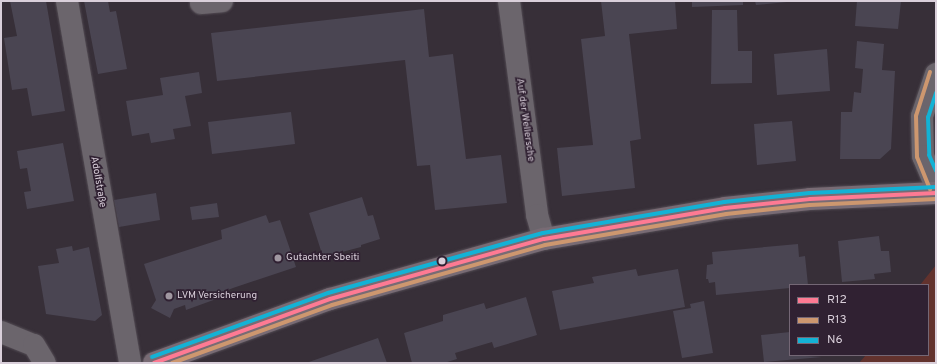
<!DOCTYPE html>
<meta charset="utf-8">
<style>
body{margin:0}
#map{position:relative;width:937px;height:364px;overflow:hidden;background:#372f38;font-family:Overpass,sans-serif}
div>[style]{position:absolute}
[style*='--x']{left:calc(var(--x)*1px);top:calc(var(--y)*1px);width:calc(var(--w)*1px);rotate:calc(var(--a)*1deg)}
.green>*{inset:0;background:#62322d}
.building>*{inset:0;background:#4a4552}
.roads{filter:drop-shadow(0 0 1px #534c54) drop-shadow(0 0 1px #534c54)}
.minor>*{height:22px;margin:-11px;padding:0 11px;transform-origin:11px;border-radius:11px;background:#6b656c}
.major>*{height:22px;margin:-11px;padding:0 11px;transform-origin:11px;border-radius:11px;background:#786b74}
.bus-1>*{height:4px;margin:-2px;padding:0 2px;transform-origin:2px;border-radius:2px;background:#fe7a93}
.bus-2>*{height:4px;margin:-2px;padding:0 2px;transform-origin:2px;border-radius:2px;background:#cd976f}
.bus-3>*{height:4px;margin:-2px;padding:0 2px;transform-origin:2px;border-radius:2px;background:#13b2d5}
.dots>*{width:11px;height:11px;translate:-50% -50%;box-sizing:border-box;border:2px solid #302132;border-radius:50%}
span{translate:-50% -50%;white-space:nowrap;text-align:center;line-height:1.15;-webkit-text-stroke:3.5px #302132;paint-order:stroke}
.street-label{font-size:10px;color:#d9cfda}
.poi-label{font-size:10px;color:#d9cfda}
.left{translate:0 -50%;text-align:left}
.frame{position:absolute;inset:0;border:2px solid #d9cfda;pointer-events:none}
.legend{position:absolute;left:789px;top:284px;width:140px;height:72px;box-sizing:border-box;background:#302132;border:1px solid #746775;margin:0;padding:5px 7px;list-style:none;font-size:12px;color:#d9cfda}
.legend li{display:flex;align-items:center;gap:8px;height:20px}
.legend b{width:20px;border:1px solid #746775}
</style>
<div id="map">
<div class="green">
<div style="clip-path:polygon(936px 265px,936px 363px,859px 363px,866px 355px,928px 355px,928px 285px,920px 285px)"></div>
</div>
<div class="building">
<div style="clip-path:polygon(10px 1px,46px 1px,65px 111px,32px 116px,27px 88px,12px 90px,4px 38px,17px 36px)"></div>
<div style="clip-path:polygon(84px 1px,108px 1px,110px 12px,116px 11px,127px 69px,98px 74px)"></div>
<div style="clip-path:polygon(601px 1px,675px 1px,677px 29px,629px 34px,641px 139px,630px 141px,635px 188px,562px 196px,557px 148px,593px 145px,581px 39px,605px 36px)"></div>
<div style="clip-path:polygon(692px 1px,743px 1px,743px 5px,692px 7px)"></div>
<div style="clip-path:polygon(755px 1px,787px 1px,787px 2px,756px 5px)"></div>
<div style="clip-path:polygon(857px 1px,901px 1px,898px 29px,855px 26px)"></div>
<div style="clip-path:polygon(424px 9px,429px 57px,453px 54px,466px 159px,501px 155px,507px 203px,435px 210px,430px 165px,417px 166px,405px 60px,217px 81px,211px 33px)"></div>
<div style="clip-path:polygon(712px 10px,737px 10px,738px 51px,752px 51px,752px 83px,711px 84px)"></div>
<div style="clip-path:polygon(857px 41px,884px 44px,882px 70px,895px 71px,891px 149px,880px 159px,840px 159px,841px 112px,852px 112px,854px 92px,861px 93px,863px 69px,855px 68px)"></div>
<div style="clip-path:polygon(827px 49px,830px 91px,777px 95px,774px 54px)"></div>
<div style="clip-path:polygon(199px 72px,202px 93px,185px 96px,191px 126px,173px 129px,175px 139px,151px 143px,149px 133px,132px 136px,126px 101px,163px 95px,160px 78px)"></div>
<div style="clip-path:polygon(291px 112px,295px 144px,212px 154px,208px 122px)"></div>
<div style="clip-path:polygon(792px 121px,796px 161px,757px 165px,754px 124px)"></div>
<div style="clip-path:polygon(63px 143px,74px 201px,27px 209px,24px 192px,31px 191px,27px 168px,20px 169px,17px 151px)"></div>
<div style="clip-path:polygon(156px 193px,160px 220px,119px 227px,114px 200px)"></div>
<div style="clip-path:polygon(362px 197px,368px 216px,373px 215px,380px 239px,361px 245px,361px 247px,323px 257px,309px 213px)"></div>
<div style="clip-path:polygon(217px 203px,219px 217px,192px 220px,190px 207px)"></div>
<div style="clip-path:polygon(266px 215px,269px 223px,280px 220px,296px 267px,233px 288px,218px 294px,219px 298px,186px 310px,185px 305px,174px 309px,170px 318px,151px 308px,156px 300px,144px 264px,222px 239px,221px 230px)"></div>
<div style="clip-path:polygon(879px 236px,881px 251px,889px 251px,891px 272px,874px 274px,875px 279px,842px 282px,838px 241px)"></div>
<div style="clip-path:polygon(798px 244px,799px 257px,805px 256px,808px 285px,790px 285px,790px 288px,716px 295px,715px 282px,709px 283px,708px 279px,706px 279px,707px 265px,713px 264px,712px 252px)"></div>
<div style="clip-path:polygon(72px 246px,73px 251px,89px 247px,102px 315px,95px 321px,46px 314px,38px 266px,59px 263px,56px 249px)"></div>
<div style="clip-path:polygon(636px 269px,638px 276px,678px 269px,685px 307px,560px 330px,552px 291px,594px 283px,592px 277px)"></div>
<div style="clip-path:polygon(526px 297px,537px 335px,494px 348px,492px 342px,455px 353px,457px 359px,444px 363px,412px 363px,404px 333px,443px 321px,443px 315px,484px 303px,486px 309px)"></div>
<div style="clip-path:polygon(704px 301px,713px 353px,682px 358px,673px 311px,691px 308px,690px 304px)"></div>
<div style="clip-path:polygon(790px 332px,790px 355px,822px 357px,764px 362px,761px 335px)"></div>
<div style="clip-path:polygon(378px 338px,387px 363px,306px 363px)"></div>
</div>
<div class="roads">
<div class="minor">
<div style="--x:67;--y:1;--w:367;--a:80.1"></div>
<div style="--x:509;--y:1;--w:216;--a:82.5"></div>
<div style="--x:537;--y:215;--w:25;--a:74"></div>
<div style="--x:201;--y:3;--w:21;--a:-5"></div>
<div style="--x:936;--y:74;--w:44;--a:108.4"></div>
<div style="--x:922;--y:116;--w:40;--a:88.6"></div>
<div style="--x:923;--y:156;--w:34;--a:67"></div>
<div style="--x:1;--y:332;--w:35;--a:22"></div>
<div style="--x:34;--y:345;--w:21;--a:59"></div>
</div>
<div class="major">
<div style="--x:154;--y:363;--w:187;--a:-20"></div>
<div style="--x:330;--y:299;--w:222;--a:-15.7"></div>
<div style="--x:544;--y:239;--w:184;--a:-9.7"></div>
<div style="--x:725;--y:208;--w:85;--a:-6"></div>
<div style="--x:810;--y:199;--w:126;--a:-2.7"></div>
</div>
</div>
<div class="bus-1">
<div style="--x:154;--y:363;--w:187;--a:-20"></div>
<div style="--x:330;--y:299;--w:222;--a:-15.7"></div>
<div style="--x:544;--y:239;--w:184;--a:-9.7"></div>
<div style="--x:725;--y:208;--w:85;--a:-6"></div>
<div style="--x:810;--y:199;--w:126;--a:-2.7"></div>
</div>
<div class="bus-2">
<div style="--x:930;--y:72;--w:46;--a:107.7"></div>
<div style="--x:916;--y:116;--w:41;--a:88.6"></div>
<div style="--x:917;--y:157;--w:35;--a:68"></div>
<div style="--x:172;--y:363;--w:170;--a:-19.9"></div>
<div style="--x:332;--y:305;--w:221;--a:-15.7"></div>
<div style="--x:545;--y:245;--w:184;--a:-9.7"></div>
<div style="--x:726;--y:214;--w:84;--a:-6.1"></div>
<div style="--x:810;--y:205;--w:126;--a:-2.7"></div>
</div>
<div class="bus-3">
<div style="--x:936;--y:93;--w:25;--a:108"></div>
<div style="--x:928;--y:117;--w:38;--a:88"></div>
<div style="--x:929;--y:155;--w:17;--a:66"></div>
<div style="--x:152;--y:357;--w:187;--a:-20"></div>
<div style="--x:328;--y:293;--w:223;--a:-15.6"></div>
<div style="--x:543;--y:233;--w:184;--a:-9.7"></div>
<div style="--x:724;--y:202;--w:86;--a:-6"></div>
<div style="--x:810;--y:193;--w:126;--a:-2.7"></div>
</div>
<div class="dots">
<div style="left:278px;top:258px;background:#a097a1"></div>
<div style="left:442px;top:261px;background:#d9cfda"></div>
<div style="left:169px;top:296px;background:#a097a1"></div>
</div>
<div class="street-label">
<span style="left:525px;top:120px;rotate:82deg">Auf der Wellersche</span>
<span style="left:98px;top:182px;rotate:80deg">Adolfstraße</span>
</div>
<div class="poi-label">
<span class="left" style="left:286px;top:258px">Gutachter Sbeiti</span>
<span class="left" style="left:177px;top:296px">LVM Versicherung</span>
</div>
<div class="frame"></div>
<ul class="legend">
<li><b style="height:5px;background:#fe7a93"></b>R12</li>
<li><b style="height:5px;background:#cd976f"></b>R13</li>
<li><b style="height:5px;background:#13b2d5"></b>N6</li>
</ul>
</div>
